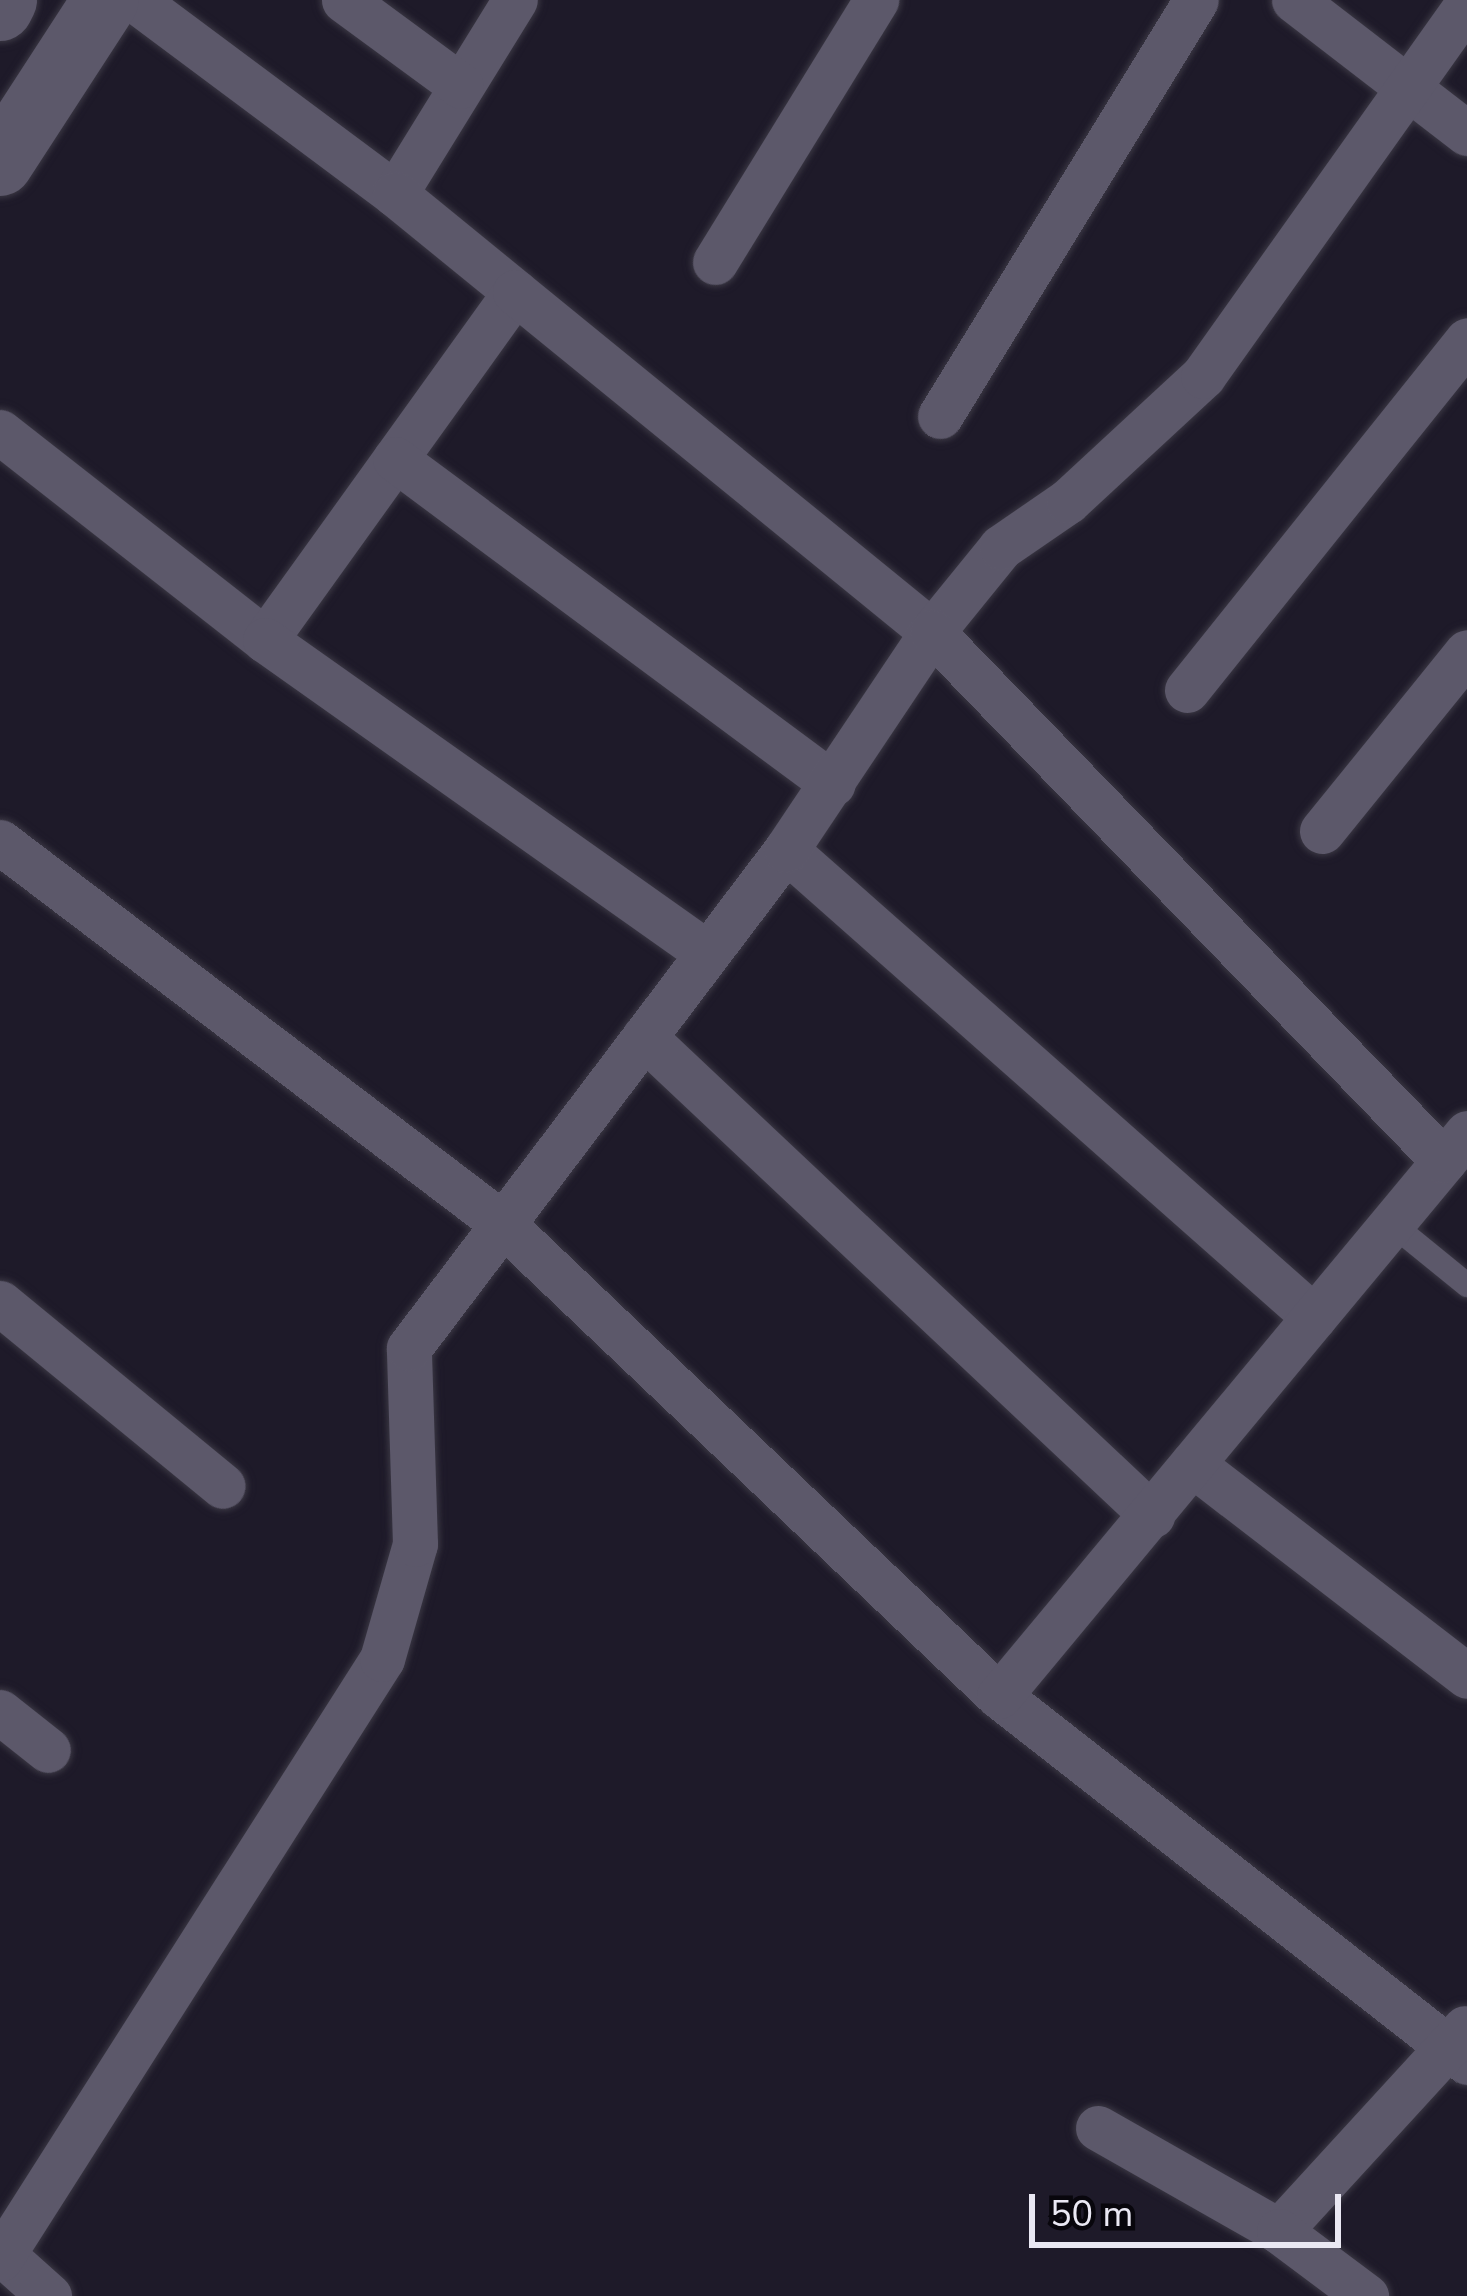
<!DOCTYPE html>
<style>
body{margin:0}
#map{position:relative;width:1467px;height:2296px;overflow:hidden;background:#1e1a29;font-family:"Nunito Sans",sans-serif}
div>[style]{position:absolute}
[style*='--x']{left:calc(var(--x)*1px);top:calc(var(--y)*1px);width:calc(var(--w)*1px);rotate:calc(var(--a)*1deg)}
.roads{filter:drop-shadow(0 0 3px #3a3743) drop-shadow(0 0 3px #3a3743)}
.lane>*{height:24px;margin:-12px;padding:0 12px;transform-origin:12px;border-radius:12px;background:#5c586a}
.street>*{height:45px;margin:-22.5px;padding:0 22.5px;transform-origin:22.5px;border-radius:22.5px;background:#5c586a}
.secondary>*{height:66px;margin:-33px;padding:0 33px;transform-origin:33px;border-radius:33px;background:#5c586a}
span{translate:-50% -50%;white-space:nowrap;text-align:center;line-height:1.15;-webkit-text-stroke:12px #08060c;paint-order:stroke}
.scale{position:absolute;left:1029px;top:2194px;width:312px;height:54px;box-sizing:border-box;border:6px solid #eae8f3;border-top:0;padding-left:15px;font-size:36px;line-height:42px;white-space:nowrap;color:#eae8f3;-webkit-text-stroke:9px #08060c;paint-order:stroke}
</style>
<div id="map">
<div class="roads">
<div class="lane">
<div style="--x:1392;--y:1224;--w:97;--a:39.1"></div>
</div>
<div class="street">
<div style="--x:135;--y:0;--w:324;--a:36.7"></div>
<div style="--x:395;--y:194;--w:228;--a:-58.3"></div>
<div style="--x:344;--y:0;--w:145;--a:36.3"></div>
<div style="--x:1294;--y:0;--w:218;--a:37.6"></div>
<div style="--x:395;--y:194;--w:155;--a:39.2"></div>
<div style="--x:715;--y:262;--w:308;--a:-58.4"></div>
<div style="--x:940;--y:416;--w:488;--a:-58.4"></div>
<div style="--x:0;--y:432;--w:337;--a:38.1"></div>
<div style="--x:265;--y:640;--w:428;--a:-54.3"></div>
<div style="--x:515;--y:292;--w:538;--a:39.19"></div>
<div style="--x:932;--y:632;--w:109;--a:-50.9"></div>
<div style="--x:1001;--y:547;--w:81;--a:-34.5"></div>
<div style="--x:1068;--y:501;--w:184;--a:-42.8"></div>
<div style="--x:1203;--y:376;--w:456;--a:-54.6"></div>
<div style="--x:395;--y:459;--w:545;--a:36.58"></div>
<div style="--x:265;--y:640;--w:540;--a:35.28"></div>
<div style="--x:1187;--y:690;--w:448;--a:-51.3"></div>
<div style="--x:1322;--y:831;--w:230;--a:-51"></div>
<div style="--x:0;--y:842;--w:632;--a:37.21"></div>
<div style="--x:503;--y:1224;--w:685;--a:43.58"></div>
<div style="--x:999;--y:1696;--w:594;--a:38.03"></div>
<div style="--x:786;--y:850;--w:705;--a:41.49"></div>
<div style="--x:644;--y:1037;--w:698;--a:43.26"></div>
<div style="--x:0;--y:1303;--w:288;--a:39.4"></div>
<div style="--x:1192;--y:1464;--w:347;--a:37.6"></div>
<div style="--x:999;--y:1696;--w:732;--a:-50.26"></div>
<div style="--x:0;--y:1712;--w:61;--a:38.4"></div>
<div style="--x:1098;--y:2128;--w:208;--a:29.6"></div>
<div style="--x:1279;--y:2231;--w:275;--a:-47.5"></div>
<div style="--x:1279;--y:2231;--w:109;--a:36.8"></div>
<div style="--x:0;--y:2252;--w:66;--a:41.9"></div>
<div style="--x:0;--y:2259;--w:711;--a:-57.52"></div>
<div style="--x:382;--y:1659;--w:120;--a:-74"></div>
<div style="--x:415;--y:1544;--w:196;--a:-91.8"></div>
<div style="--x:409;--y:1348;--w:625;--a:-52.87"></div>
<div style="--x:786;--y:850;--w:262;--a:-56.2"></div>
<div style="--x:932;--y:632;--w:736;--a:45.94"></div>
</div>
<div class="secondary">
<div style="--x:0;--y:8;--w:9;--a:-63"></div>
<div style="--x:0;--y:163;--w:194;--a:-57"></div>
</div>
</div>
<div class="scale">50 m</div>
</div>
